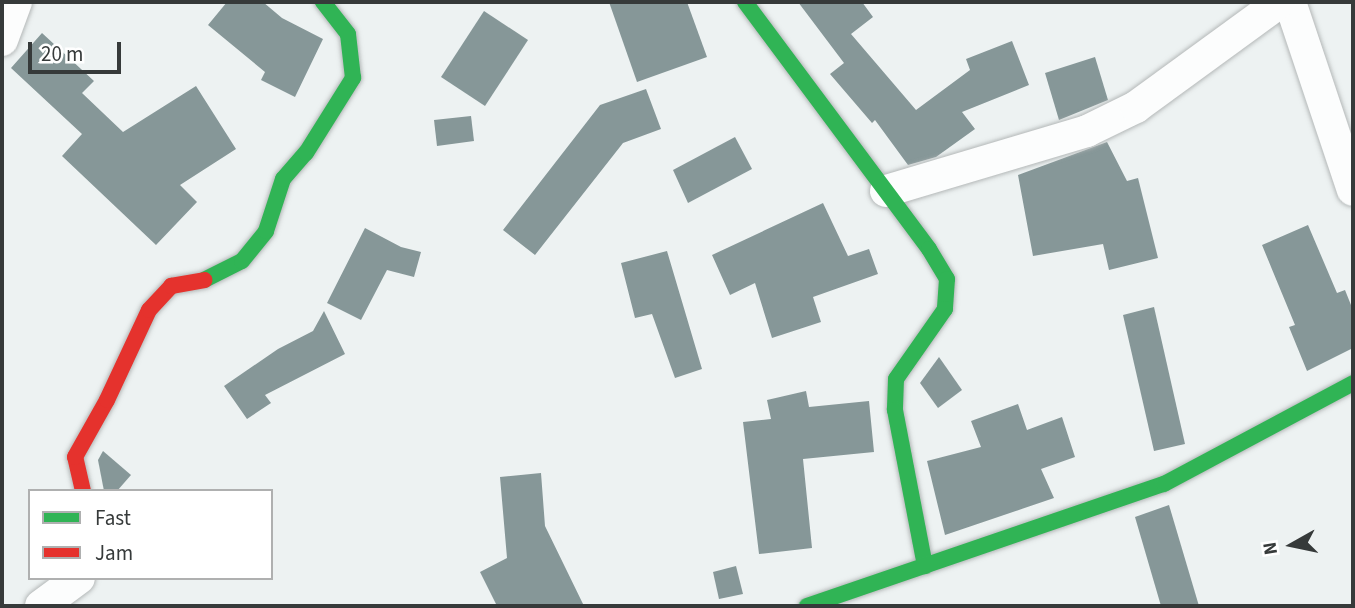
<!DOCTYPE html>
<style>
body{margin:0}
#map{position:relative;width:1355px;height:608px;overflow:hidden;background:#edf2f2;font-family:"Source Sans 3",sans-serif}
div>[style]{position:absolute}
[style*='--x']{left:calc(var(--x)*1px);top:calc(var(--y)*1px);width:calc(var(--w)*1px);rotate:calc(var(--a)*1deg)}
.building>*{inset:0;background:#869798}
.roads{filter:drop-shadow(0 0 2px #b4b8b8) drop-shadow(0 0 2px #b4b8b8)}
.street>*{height:32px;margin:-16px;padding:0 16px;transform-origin:16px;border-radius:16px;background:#fcfdfd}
.fast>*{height:16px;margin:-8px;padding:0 8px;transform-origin:8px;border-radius:8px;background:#30b455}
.jam>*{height:16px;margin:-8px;padding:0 8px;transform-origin:8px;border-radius:8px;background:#e5322d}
span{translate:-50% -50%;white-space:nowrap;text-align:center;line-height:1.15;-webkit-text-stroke:7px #fff;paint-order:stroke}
.frame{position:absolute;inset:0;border:4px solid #363a3a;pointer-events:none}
.legend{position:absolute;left:28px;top:489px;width:245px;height:91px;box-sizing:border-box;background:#fff;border:2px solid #afb0b0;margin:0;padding:9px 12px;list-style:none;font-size:21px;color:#363a3a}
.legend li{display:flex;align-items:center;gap:14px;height:35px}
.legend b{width:35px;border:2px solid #afb0b0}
.north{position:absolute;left:1257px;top:510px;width:70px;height:70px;-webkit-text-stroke:5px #fff;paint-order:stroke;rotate:261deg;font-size:19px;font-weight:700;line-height:28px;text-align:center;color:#363a3a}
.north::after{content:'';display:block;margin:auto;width:24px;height:32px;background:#363a3a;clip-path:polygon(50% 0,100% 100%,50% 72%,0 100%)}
.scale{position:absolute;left:28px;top:42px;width:93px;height:32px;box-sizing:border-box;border:4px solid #363a3a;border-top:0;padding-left:9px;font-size:21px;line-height:24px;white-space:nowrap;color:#363a3a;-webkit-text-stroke:5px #fff;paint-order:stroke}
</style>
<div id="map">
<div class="building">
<div style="clip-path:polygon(227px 2px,263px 2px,282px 18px,323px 39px,295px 97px,261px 80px,265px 72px,208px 25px)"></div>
<div style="clip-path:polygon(609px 2px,687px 2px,707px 57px,637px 82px)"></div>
<div style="clip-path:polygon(798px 2px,862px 2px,873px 17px,851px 34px,916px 110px,970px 70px,966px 59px,1012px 41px,1029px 85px,962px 112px,975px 129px,936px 157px,908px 165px,875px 120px,872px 123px,830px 74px,844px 63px)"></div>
<div style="clip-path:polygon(484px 11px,528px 40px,485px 106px,441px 77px)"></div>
<div style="clip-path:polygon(42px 33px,94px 81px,82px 93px,123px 132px,196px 86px,236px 149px,180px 185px,197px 202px,156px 245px,62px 156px,82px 134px,11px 68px)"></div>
<div style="clip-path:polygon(1095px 57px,1108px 100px,1059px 120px,1045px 73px)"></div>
<div style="clip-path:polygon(646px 89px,661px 129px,623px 143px,535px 255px,503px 230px,600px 105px)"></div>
<div style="clip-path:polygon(471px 116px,474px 141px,437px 146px,434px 120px)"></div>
<div style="clip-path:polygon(735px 137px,752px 169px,688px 203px,673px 170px)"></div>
<div style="clip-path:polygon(1107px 142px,1127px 181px,1138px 178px,1158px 258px,1109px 270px,1103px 244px,1033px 256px,1018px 175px)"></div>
<div style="clip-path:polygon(823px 203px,848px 256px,869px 249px,878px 274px,813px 297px,821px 322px,772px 338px,755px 283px,730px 295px,712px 255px)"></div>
<div style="clip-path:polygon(1308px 225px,1337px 293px,1345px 290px,1353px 310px,1353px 348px,1307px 371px,1289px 327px,1295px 325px,1262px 245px)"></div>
<div style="clip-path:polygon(365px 228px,401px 247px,421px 252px,414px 277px,387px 270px,361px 320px,327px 303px)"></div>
<div style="clip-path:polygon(667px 251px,702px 369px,675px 378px,652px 314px,635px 318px,621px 263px)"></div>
<div style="clip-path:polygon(1154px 307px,1185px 444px,1154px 451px,1123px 315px)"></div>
<div style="clip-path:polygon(324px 311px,345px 354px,265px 395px,271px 403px,247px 419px,224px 386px,278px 349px,313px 331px)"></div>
<div style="clip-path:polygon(939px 357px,962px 390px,938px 408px,920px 383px)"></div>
<div style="clip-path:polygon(806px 391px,809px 407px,869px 401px,874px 452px,803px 459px,812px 548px,759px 554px,743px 422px,771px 419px,767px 400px)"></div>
<div style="clip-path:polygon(1018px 404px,1027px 430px,1062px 417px,1075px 457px,1041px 469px,1054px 498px,945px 535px,927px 461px,981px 447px,971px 421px)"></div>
<div style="clip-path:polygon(103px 451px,131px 475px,117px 491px,104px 491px,98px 460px)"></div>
<div style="clip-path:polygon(541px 473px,545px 526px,584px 606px,497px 606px,480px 572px,507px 558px,500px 477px)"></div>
<div style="clip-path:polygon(1169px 505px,1199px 606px,1161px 606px,1135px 517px)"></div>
<div style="clip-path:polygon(736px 566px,743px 594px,719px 599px,713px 572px)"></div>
</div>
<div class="roads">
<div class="street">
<div style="--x:1290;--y:2;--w:198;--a:71.5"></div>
<div style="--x:2;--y:40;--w:40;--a:-69.8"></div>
<div style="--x:886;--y:191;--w:210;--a:-16.6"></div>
<div style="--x:1087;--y:131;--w:55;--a:-26.1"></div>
<div style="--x:1136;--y:107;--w:178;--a:-36.1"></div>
<div style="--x:41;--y:606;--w:47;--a:-36.4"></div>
</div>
<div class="fast">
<div style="--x:745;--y:2;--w:308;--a:53.3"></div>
<div style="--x:929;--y:249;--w:35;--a:59"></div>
<div style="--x:947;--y:279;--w:30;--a:94"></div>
<div style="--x:945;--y:309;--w:85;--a:125"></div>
<div style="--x:896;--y:379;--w:31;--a:92"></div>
<div style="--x:895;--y:410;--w:159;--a:79.1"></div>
<div style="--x:204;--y:280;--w:42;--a:-26.6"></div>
<div style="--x:242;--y:261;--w:38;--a:-51"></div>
<div style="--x:266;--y:231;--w:55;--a:-71.9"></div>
<div style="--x:283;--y:179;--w:35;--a:-49"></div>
<div style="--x:306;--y:153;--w:89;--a:-57.9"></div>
<div style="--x:353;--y:78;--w:44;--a:-96.5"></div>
<div style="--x:348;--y:34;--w:41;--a:-128"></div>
<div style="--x:807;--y:606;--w:377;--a:-18.9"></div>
<div style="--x:1164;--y:484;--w:214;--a:-28.1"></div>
</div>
<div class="jam">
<div style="--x:83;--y:491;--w:35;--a:-103"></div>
<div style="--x:75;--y:457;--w:65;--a:-60.7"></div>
<div style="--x:107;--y:400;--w:99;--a:-65"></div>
<div style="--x:149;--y:310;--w:33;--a:-47"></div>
<div style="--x:171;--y:286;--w:34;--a:-10"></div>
</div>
</div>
<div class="frame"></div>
<ul class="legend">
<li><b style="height:9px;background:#30b455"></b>Fast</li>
<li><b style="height:9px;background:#e5322d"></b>Jam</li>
</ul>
<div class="north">N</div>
<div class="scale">20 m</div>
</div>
